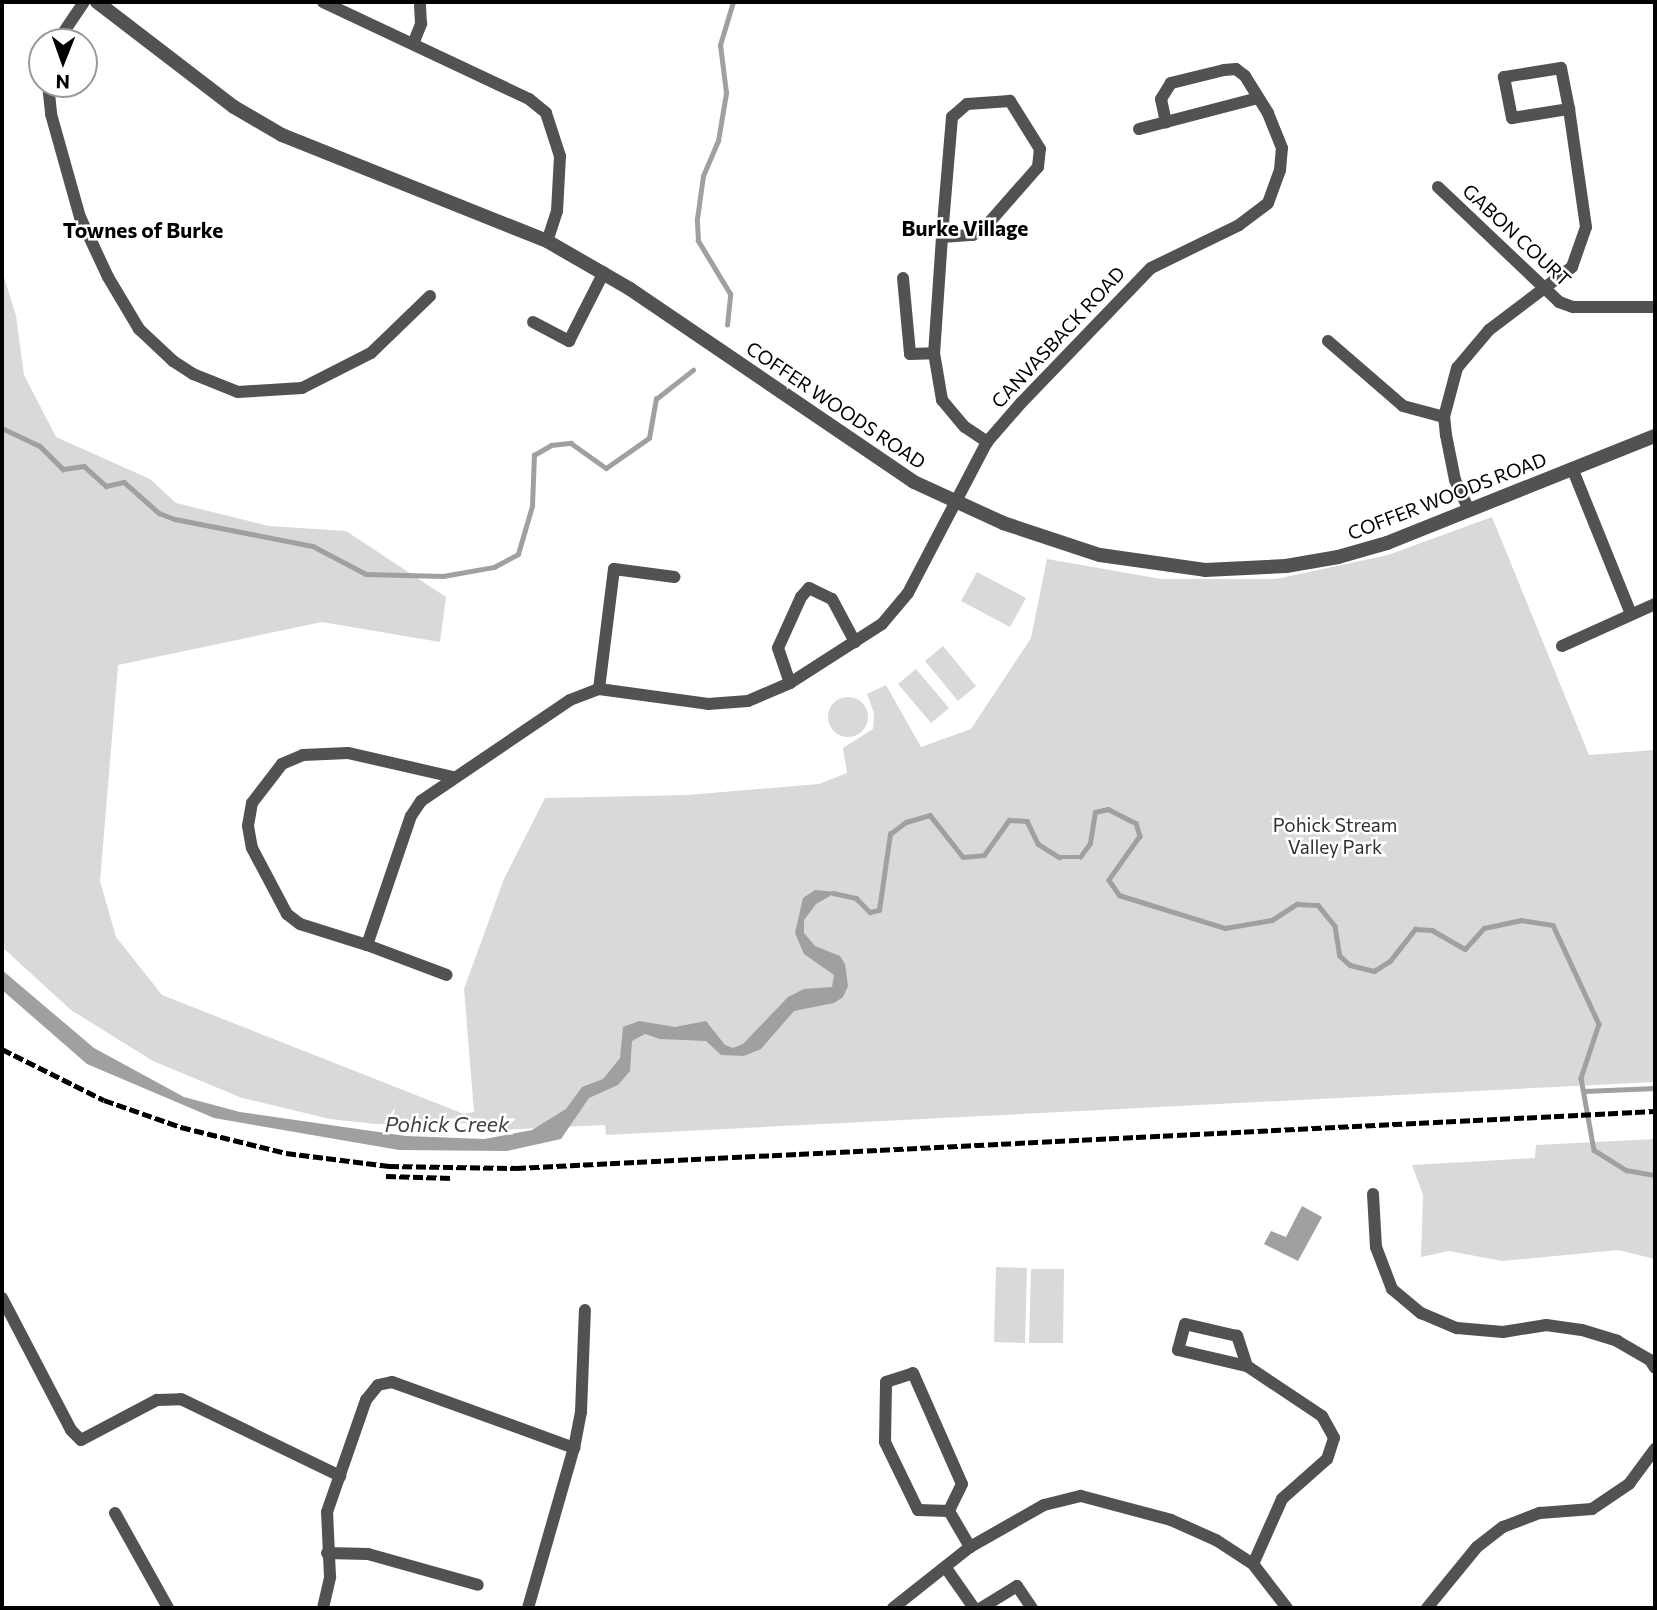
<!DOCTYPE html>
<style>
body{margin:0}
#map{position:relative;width:1657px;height:1610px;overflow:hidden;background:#fff;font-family:Commissioner,sans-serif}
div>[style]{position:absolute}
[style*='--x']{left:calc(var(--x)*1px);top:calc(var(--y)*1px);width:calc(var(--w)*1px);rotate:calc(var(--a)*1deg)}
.green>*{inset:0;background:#d9d9d9}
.round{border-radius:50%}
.water>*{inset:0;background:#a0a0a0}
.stream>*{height:4.5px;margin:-2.25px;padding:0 2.25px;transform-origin:2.25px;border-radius:2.25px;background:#a0a0a0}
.minor>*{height:12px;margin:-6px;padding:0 6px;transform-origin:6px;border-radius:6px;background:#525252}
.tertiary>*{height:14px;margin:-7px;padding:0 7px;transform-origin:7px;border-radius:7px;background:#525252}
.rail>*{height:4.5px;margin-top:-2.25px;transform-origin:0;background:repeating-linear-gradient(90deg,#000 0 10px,transparent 0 13.5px)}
span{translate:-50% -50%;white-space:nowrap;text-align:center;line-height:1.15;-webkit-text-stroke:5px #fff;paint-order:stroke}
.street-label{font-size:19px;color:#000}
.park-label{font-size:19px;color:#303030}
.neighbourhood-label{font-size:21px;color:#000;font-weight:700}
.water-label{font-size:21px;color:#414141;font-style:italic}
.frame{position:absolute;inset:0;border:4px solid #000;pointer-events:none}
.north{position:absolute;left:28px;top:28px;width:70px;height:70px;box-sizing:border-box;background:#fff;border:2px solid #999;border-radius:50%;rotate:181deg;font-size:19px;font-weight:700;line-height:28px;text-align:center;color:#000}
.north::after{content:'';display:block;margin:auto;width:24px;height:32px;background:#000;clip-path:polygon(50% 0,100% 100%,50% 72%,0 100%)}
</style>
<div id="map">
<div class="green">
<div style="clip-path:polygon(2px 270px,16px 316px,24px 375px,56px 437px,150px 479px,176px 503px,269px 526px,346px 531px,446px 597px,440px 642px,322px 622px,118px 665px,100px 881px,116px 937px,162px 995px,464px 1114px,474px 1112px,464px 989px,504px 879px,545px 798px,688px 795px,819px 784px,847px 773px,843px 748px,873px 729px,874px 713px,867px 694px,886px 685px,921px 747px,971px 729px,1031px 638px,1047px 559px,1161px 579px,1276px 579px,1388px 555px,1492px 517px,1589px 755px,1655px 750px,1655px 1082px,606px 1135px,605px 1125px,476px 1131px,475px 1123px,375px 1124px,330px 1119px,242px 1098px,153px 1061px,71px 1010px,2px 947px)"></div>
<div style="clip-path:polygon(977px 572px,1026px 598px,1010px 627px,961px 601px)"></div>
<div style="clip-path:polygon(943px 646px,976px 686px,958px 701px,925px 661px)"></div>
<div style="clip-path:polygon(916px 669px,949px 708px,931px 723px,898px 684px)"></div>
<div class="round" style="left:828px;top:697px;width:40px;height:40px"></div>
<div style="clip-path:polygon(1655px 1139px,1655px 1259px,1618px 1250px,1502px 1261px,1449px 1251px,1421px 1257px,1423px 1195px,1412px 1165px,1535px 1158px,1536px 1145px)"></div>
<div style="clip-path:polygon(996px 1267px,1027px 1268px,1025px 1343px,994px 1342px)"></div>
<div style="clip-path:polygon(1031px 1269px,1064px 1269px,1063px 1343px,1029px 1343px)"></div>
</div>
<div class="water">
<div style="clip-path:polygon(815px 890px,837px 892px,816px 904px,804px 920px,804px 933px,815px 946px,840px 956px,845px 964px,848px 986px,843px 997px,834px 1003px,794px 1011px,761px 1049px,744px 1056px,721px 1055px,706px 1041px,660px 1039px,645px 1034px,632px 1041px,630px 1071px,618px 1085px,589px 1098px,561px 1139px,507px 1151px,399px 1150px,214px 1118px,87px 1064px,2px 990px,2px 970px,94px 1048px,184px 1097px,240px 1112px,406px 1136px,484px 1139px,532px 1130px,566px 1109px,582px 1087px,603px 1079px,620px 1058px,623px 1027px,639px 1021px,675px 1027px,706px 1021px,725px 1045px,733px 1048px,743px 1044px,788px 997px,804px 989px,832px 987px,834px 975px,804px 954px,795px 933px,803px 898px)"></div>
<div style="clip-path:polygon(1302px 1206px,1322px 1217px,1298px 1261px,1264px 1244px,1271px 1231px,1286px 1237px)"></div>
</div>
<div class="stream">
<div style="--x:727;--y:325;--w:31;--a:-84"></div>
<div style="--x:730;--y:294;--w:62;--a:-121.1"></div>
<div style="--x:698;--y:241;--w:22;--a:-93"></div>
<div style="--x:697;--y:219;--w:43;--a:-82.1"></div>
<div style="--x:703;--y:176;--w:38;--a:-67"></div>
<div style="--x:718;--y:141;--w:49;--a:-80.5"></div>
<div style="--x:726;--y:93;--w:48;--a:-97.1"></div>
<div style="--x:720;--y:45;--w:45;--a:-73.2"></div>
<div style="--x:2;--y:428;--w:42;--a:25.3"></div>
<div style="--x:40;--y:446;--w:33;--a:45"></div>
<div style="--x:63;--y:469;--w:21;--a:-8"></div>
<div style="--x:84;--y:466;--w:30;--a:42"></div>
<div style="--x:106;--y:486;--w:18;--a:-13"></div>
<div style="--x:124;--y:482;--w:47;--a:41.5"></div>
<div style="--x:159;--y:513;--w:17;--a:21"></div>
<div style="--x:175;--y:519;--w:141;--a:11.1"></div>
<div style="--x:313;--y:546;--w:60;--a:27.8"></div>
<div style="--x:366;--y:574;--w:77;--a:1.5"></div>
<div style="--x:443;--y:576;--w:52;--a:-10"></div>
<div style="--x:494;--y:567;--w:27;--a:-28"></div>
<div style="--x:518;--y:554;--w:50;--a:-73.7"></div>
<div style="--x:532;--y:506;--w:51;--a:-87.8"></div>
<div style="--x:534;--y:455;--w:20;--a:-30"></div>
<div style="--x:551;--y:445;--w:20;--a:-6"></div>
<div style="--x:571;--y:443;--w:43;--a:35.5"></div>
<div style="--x:606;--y:468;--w:52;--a:-34.9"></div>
<div style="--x:649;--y:438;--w:40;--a:-80"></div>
<div style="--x:656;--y:399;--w:47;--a:-38.1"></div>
<div style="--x:833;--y:893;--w:24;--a:12"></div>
<div style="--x:856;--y:898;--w:20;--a:45"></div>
<div style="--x:870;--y:912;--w:9;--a:-13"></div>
<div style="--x:879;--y:910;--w:77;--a:-81.8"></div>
<div style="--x:890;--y:834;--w:20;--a:-37"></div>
<div style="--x:906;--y:822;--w:25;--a:-16"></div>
<div style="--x:930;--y:815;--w:53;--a:51.8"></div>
<div style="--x:963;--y:857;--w:21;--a:-5"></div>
<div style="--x:984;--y:855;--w:43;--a:-54.5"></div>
<div style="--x:1009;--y:820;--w:18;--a:3"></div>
<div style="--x:1027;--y:821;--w:25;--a:64"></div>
<div style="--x:1038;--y:844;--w:25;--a:32"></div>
<div style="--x:1059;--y:857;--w:21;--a:0"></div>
<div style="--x:1080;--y:857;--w:17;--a:-54"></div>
<div style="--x:1090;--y:843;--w:31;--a:-81"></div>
<div style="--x:1095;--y:812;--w:13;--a:-13"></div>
<div style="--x:1108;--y:809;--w:31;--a:27"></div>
<div style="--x:1136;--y:823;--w:14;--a:73"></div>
<div style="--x:1140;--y:836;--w:54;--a:125.2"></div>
<div style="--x:1109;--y:880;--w:18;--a:56"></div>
<div style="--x:1119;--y:895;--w:111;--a:17.3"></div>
<div style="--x:1225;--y:928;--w:48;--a:-9.7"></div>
<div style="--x:1272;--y:920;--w:30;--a:-33"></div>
<div style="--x:1297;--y:904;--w:21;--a:3"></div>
<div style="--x:1318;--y:905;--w:27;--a:51"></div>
<div style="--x:1335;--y:926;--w:30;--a:81"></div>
<div style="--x:1340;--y:956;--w:13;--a:42"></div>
<div style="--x:1350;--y:965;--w:25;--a:14"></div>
<div style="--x:1374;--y:971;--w:19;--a:-32"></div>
<div style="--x:1390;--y:961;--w:41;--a:-52"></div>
<div style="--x:1415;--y:929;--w:17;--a:3"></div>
<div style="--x:1432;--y:930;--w:38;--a:30"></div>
<div style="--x:1465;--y:949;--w:28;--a:-48"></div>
<div style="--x:1484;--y:928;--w:38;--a:-12"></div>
<div style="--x:1521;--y:920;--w:32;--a:9"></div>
<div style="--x:1553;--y:925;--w:109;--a:65.1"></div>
<div style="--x:1599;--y:1024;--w:57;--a:108.4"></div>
<div style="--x:1581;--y:1078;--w:73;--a:79.8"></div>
<div style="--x:1594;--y:1150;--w:38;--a:32"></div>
<div style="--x:1626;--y:1170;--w:29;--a:10"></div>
<div style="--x:1584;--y:1091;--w:71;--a:-2.4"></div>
</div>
<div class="minor">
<div style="--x:323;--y:2;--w:228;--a:25.2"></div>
<div style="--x:529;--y:99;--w:22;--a:39"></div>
<div style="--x:546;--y:113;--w:45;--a:72"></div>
<div style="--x:560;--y:156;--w:55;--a:93.1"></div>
<div style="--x:557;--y:211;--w:32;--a:108"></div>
<div style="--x:57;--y:42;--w:48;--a:-56"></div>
<div style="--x:413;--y:44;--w:22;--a:-68"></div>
<div style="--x:421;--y:24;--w:22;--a:-93"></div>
<div style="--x:48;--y:84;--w:30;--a:84"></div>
<div style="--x:51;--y:114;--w:107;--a:74.3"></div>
<div style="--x:80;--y:217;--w:66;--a:65"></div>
<div style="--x:108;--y:277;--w:61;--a:59.2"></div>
<div style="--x:139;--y:329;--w:47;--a:43.3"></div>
<div style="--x:173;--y:361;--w:24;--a:33"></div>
<div style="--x:193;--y:374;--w:48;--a:21.8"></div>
<div style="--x:238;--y:392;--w:64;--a:-3.6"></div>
<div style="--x:302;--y:388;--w:77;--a:-26.9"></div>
<div style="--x:371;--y:353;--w:82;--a:-44"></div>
<div style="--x:1139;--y:129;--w:123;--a:-14.6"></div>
<div style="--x:1438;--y:187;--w:167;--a:43.5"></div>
<div style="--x:1559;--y:302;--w:15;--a:20"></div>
<div style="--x:1573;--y:307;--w:82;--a:0"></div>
<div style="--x:942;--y:237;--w:31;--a:-4"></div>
<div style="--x:973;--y:235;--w:17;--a:-36"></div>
<div style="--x:987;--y:225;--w:77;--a:-48.7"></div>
<div style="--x:1038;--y:167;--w:18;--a:-84"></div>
<div style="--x:1040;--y:149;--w:57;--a:-122"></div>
<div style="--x:1010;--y:101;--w:43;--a:176"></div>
<div style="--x:967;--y:104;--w:20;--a:139"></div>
<div style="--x:952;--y:117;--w:120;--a:94.8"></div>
<div style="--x:942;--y:237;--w:116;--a:93.9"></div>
<div style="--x:934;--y:353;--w:48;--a:80.3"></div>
<div style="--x:942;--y:400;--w:35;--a:50"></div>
<div style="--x:965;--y:427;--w:27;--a:34"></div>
<div style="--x:903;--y:278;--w:76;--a:84.7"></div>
<div style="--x:910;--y:354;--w:24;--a:-2"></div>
<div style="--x:533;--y:322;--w:41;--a:27.8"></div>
<div style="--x:569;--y:341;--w:77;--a:-63.1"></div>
<div style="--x:1328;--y:341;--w:99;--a:40.9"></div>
<div style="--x:1403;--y:406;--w:42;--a:15"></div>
<div style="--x:1572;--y:468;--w:157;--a:68"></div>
<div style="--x:1469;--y:510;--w:33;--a:-115"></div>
<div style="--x:1455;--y:480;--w:46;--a:-101.3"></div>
<div style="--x:1446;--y:435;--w:18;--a:-96"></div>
<div style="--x:1444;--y:417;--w:51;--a:-75.1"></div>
<div style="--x:1457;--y:368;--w:50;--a:-49.9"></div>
<div style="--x:1489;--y:330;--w:104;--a:-37.2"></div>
<div style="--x:1572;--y:267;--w:42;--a:-70.7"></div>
<div style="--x:1586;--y:227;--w:119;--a:-98.2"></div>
<div style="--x:1569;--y:109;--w:42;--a:-101"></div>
<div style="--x:1561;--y:68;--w:58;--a:171"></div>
<div style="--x:1504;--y:77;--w:42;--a:79"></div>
<div style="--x:1512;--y:118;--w:58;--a:-9"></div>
<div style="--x:1562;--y:646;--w:102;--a:-24.3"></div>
<div style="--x:790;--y:683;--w:37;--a:-109"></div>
<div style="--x:778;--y:648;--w:56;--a:-65.7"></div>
<div style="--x:801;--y:597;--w:12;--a:-48"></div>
<div style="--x:809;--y:588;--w:25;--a:26"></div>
<div style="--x:832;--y:599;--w:49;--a:61.9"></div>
<div style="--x:599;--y:689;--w:121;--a:-82.9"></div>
<div style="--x:614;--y:569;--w:61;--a:7.6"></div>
<div style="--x:453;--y:777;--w:108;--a:-167.1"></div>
<div style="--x:348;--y:753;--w:45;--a:177.5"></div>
<div style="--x:303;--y:755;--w:23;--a:157"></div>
<div style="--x:282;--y:764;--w:49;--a:127.6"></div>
<div style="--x:252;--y:803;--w:23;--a:100"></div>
<div style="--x:248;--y:826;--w:22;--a:80"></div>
<div style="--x:252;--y:848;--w:75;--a:62.1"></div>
<div style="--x:287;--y:914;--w:16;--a:38"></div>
<div style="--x:300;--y:924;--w:70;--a:17.4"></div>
<div style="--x:367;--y:945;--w:136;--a:-71.2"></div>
<div style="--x:411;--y:816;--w:18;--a:-56"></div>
<div style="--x:421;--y:801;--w:180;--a:-34.1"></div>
<div style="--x:570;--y:700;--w:31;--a:-21"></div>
<div style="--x:599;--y:689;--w:110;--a:7.8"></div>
<div style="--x:708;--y:704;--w:40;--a:-4.3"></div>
<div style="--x:748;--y:701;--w:46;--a:-23.2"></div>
<div style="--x:790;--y:683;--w:109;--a:-32.7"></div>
<div style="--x:882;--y:624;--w:40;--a:-50"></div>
<div style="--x:908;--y:593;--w:170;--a:-62.4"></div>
<div style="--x:987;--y:442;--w:52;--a:-48.9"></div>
<div style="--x:1021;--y:403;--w:187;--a:-46.1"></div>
<div style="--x:1151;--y:268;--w:98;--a:-26"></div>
<div style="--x:1239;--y:225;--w:36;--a:-37"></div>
<div style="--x:1268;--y:203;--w:35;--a:-70"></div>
<div style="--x:1280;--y:170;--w:22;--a:-85"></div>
<div style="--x:1282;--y:148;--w:38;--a:-112"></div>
<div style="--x:1268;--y:113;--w:44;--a:-121.9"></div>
<div style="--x:1245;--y:76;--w:11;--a:-142"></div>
<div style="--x:1236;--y:69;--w:12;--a:175"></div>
<div style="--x:1224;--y:70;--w:55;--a:166.2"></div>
<div style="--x:1171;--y:83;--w:19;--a:122"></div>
<div style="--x:1161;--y:99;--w:24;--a:78"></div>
<div style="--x:367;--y:945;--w:85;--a:20.6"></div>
<div style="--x:1373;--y:1194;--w:53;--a:86.8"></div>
<div style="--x:1376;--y:1247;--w:45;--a:69.1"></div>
<div style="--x:1392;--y:1289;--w:38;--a:40"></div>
<div style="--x:1421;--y:1313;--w:39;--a:23"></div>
<div style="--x:1457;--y:1328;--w:46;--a:5"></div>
<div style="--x:1503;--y:1332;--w:44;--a:-9.2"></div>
<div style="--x:1546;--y:1325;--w:36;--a:8"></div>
<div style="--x:1582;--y:1330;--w:37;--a:17"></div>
<div style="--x:1617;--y:1341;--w:38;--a:30"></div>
<div style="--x:1650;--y:1360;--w:9;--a:58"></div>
<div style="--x:2;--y:1298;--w:149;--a:62.4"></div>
<div style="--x:71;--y:1430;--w:14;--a:45"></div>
<div style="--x:81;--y:1440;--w:86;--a:-27.8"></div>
<div style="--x:157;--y:1400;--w:24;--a:-2"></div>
<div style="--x:181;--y:1399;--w:177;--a:25.8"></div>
<div style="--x:1247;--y:1366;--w:32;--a:-108"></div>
<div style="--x:1237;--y:1336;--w:53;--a:-167"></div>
<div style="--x:1185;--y:1324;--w:27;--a:105"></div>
<div style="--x:1178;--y:1350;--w:71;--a:13.1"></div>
<div style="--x:1247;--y:1366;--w:90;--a:33.7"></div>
<div style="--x:1322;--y:1416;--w:25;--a:61"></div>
<div style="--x:1334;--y:1438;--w:22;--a:108"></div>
<div style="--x:1327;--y:1459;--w:60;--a:138.4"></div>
<div style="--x:1282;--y:1499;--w:71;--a:114"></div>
<div style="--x:949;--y:1511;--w:31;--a:-178"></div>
<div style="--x:918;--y:1510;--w:76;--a:-115.9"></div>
<div style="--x:885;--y:1442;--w:60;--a:-89"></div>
<div style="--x:886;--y:1382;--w:28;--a:-18"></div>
<div style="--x:913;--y:1373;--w:121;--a:66.2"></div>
<div style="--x:962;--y:1484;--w:30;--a:116"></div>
<div style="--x:949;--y:1511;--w:42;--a:59.7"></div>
<div style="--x:115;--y:1513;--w:109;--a:60.8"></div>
<div style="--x:327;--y:1553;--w:41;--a:1.4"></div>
<div style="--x:368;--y:1554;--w:114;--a:15.7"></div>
<div style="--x:946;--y:1568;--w:49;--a:55"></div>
<div style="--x:323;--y:1608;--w:32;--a:-77"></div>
<div style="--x:330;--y:1577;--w:65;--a:-92.6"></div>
<div style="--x:327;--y:1512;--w:119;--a:-70.8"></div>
<div style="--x:366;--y:1400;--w:19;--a:-51"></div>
<div style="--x:378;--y:1385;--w:14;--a:-12"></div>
<div style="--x:392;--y:1382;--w:194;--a:19.9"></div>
<div style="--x:528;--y:1608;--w:166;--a:-74"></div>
<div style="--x:574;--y:1448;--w:37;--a:-79"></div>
<div style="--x:581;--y:1412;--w:102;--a:-87.8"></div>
<div style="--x:893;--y:1608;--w:98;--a:-38.4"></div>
<div style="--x:970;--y:1547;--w:85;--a:-29.6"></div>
<div style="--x:1044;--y:1505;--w:38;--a:-14"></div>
<div style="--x:1081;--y:1496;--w:93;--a:14.9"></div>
<div style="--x:1171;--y:1520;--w:49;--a:24"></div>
<div style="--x:1216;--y:1540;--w:44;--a:33"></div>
<div style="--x:1253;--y:1564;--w:56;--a:52.3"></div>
<div style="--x:981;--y:1608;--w:42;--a:-31.4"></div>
<div style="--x:1017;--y:1586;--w:27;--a:56"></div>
<div style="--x:1427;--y:1608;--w:79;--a:-50.7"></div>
<div style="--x:1477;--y:1547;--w:33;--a:-38"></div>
<div style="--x:1503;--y:1527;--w:40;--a:-21"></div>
<div style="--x:1540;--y:1513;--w:52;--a:-4.4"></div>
<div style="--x:1592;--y:1509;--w:45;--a:-34"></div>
<div style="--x:1629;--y:1484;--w:44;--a:-53.4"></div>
</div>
<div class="tertiary">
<div style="--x:97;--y:2;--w:173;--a:37.5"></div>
<div style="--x:234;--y:107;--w:56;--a:30.3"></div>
<div style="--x:282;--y:135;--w:285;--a:21.8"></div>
<div style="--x:547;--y:241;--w:96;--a:30"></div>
<div style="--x:630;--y:289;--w:343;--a:34.2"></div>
<div style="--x:914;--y:482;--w:98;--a:24.7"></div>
<div style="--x:1003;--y:523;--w:102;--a:18.3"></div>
<div style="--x:1100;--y:555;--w:106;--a:8.1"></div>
<div style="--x:1205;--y:570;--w:81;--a:-2.8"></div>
<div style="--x:1286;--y:566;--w:53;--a:-9.8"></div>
<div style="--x:1338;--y:557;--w:51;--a:-15.9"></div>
<div style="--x:1387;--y:543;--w:289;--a:-21.8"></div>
</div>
<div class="rail">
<div style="--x:2;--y:1049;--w:114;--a:26.6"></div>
<div style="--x:104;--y:1100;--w:82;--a:19.3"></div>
<div style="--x:181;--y:1127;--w:108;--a:13.9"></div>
<div style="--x:286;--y:1153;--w:104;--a:7.2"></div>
<div style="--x:389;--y:1166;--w:127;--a:0.9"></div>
<div style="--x:516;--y:1168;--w:1140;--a:-2.86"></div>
<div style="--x:386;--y:1176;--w:67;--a:1.7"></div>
</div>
<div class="street-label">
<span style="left:1517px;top:235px;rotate:43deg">GABON COURT</span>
<span style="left:1058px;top:337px;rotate:-47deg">CANVASBACK ROAD</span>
<span style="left:836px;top:405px;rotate:34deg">COFFER WOODS ROAD</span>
<span style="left:1447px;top:496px;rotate:-21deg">COFFER WOODS ROAD</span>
</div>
<div class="park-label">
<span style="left:1335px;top:836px">Pohick Stream<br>Valley Park</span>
</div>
<div class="neighbourhood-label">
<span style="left:965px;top:228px">Burke Village</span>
<span style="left:143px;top:230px">Townes of Burke</span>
</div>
<div class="water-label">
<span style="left:447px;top:1124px">Pohick Creek</span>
</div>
<div class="frame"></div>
<div class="north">N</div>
</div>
